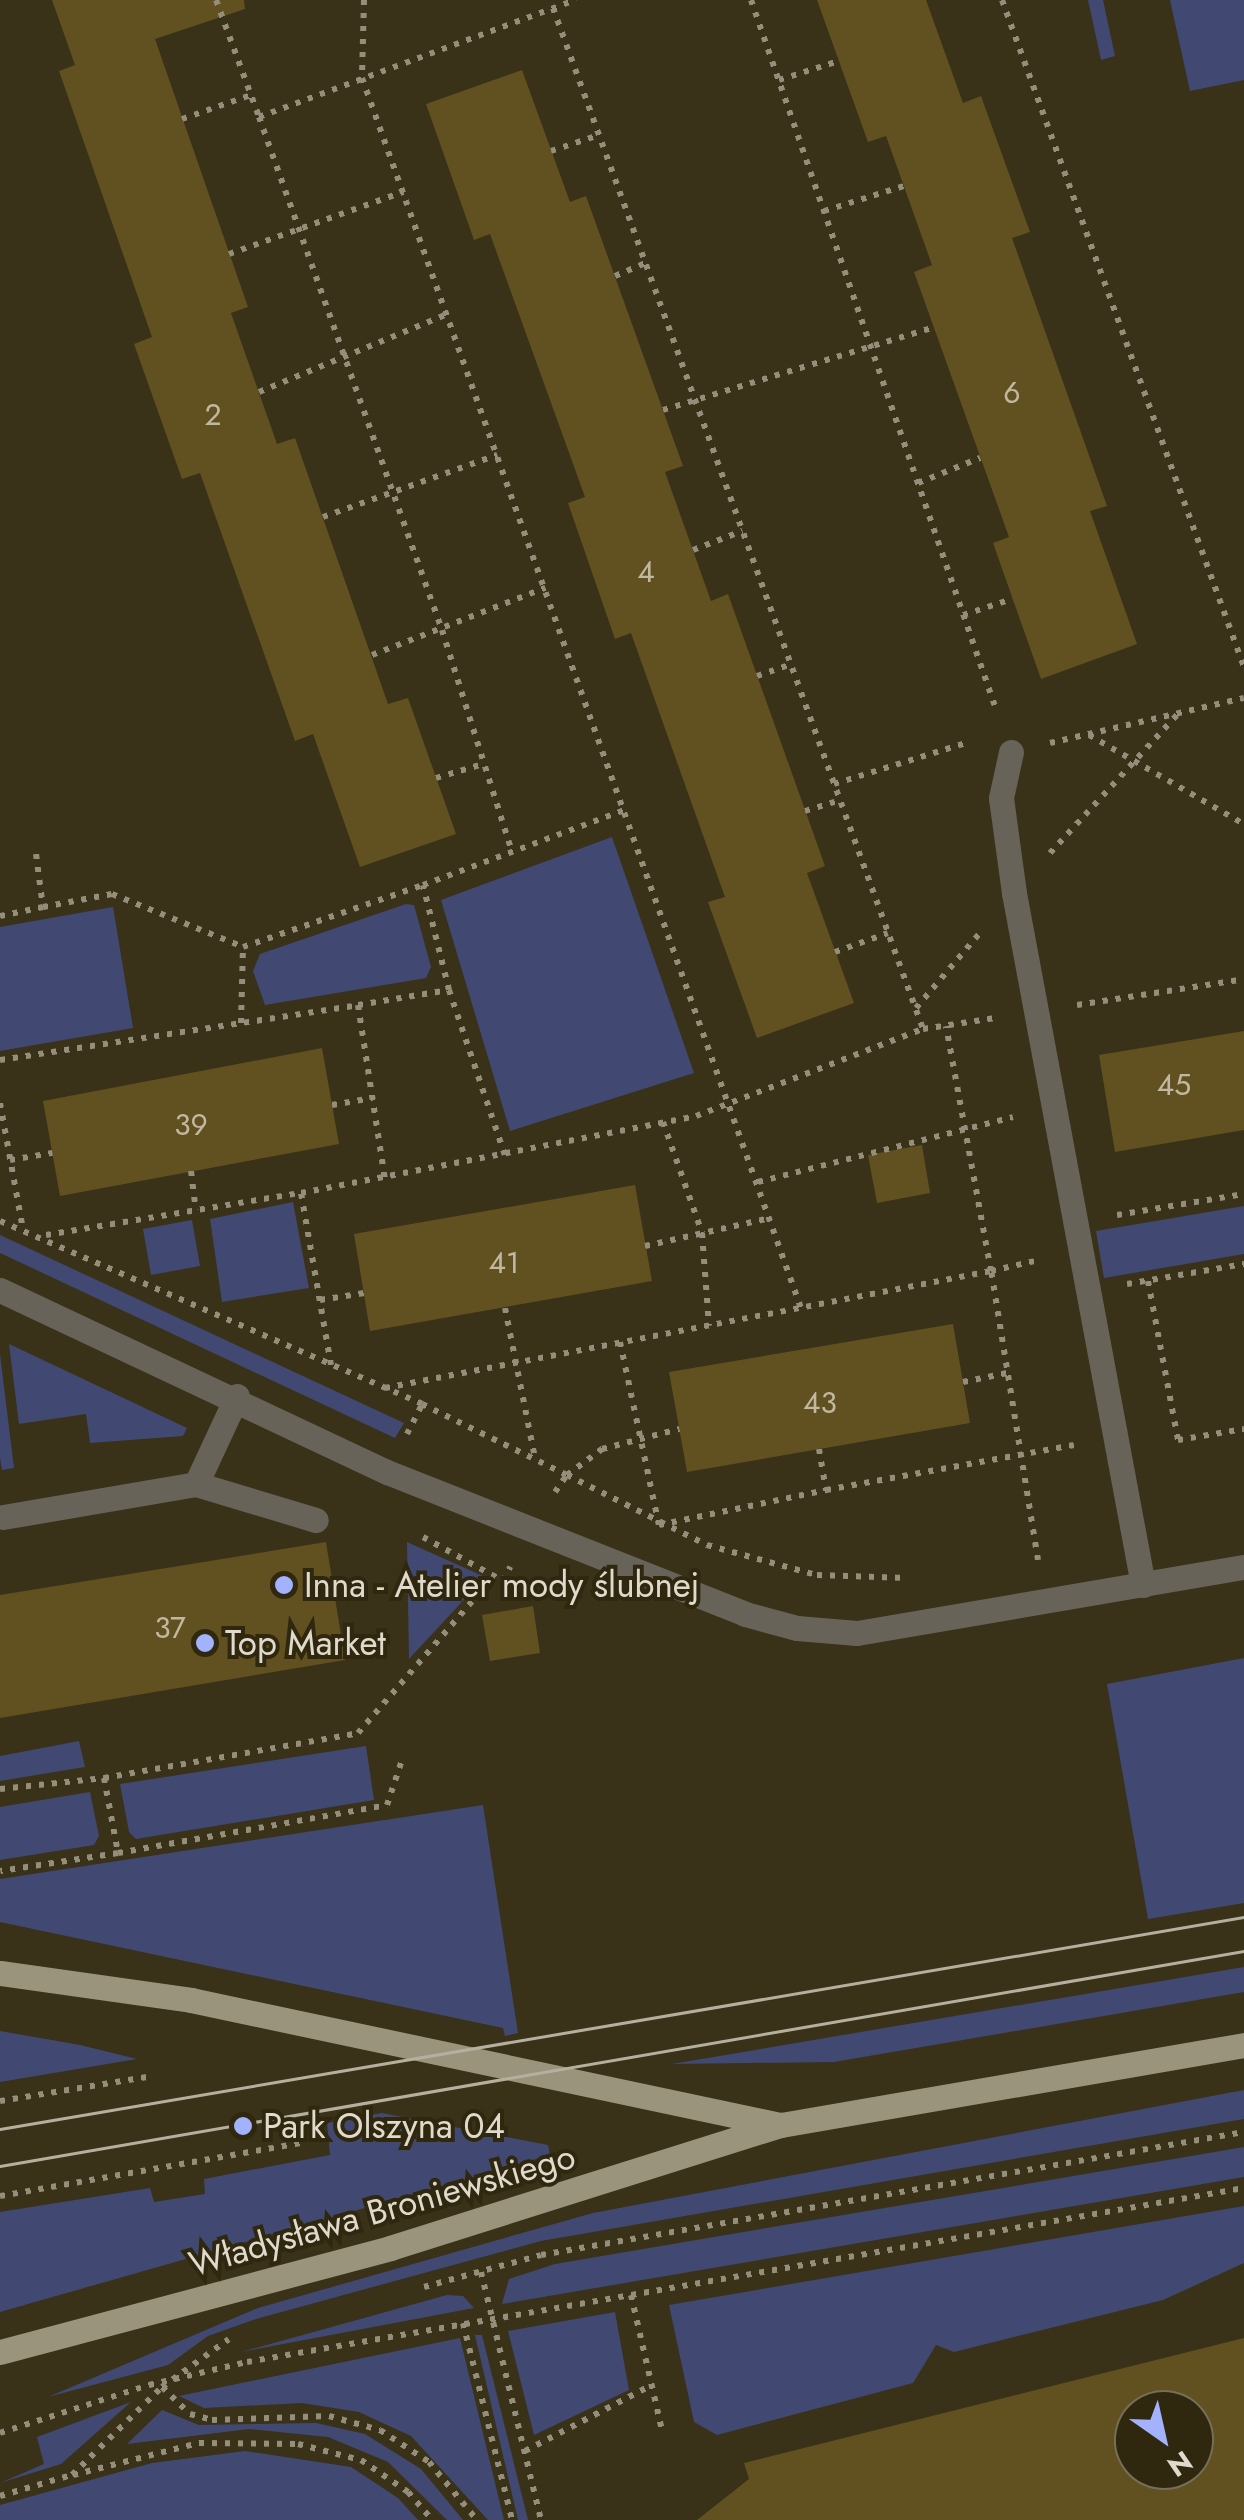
<!DOCTYPE html>
<meta charset="utf-8">
<style>
body{margin:0}
#map{position:relative;width:1244px;height:2520px;overflow:hidden;background:#393118;font-family:Jost,sans-serif}
div>[style]{position:absolute}
[style*='--x']{left:calc(var(--x)*1px);top:calc(var(--y)*1px);width:calc(var(--w)*1px);rotate:calc(var(--a)*1deg)}
.green>*{inset:0;background:#414972}
.building>*{inset:0;background:#615121}
.path>*{height:6px;margin-top:-3px;transform-origin:0;background:repeating-linear-gradient(90deg,#948e7b 0 5px,transparent 0 13px)}
.minor>*{height:25px;margin:-12.5px;padding:0 12.5px;transform-origin:12.5px;border-radius:12.5px;background:#676358}
.major>*{height:25px;margin:-12.5px;padding:0 12.5px;transform-origin:12.5px;border-radius:12.5px;background:#9b947c}
.tram>*{height:2.5px;margin:-1.25px;padding:0 1.25px;transform-origin:1.25px;border-radius:1.25px;background:#b5af9e}
.dots>*{width:28px;height:28px;translate:-50% -50%;box-sizing:border-box;border:5px solid #2f270e;border-radius:50%}
span{translate:-50% -50%;white-space:nowrap;text-align:center;line-height:1.15;-webkit-text-stroke:8px #2f270e;paint-order:stroke}
.number-label{font-size:30px;color:#c0b8a1}
.number-label span{-webkit-text-stroke-width:0}
.poi-label{font-size:35px;color:#dfdacc}
.left{translate:0 -50%;text-align:left}
.street-label{font-size:35px;color:#dfdacc}
.north{position:absolute;left:1114px;top:2390px;width:100px;height:100px;box-sizing:border-box;background:#2f270e;border:2px solid #756f5a;border-radius:50%;rotate:146deg;font-size:28px;font-weight:700;line-height:40px;text-align:center;color:#dfdacc}
.north::after{content:'';display:block;margin:auto;width:35px;height:45px;background:#a2b2fd;clip-path:polygon(50% 0,100% 100%,50% 72%,0 100%)}
</style>
<div id="map">
<div class="green">
<div style="clip-path:polygon(1088px 0,1103px 0,1115px 56px,1101px 60px)"></div>
<div style="clip-path:polygon(1170px 0,1244px 0,1244px 80px,1190px 91px)"></div>
<div style="clip-path:polygon(612px 837px,694px 1073px,510px 1131px,441px 900px)"></div>
<div style="clip-path:polygon(406px 904px,414px 905px,431px 967px,426px 978px,265px 1005px,253px 971px,260px 954px)"></div>
<div style="clip-path:polygon(113px 907px,133px 1028px,0 1051px,0 927px)"></div>
<div style="clip-path:polygon(293px 1202px,309px 1288px,222px 1302px,210px 1219px)"></div>
<div style="clip-path:polygon(1244px 1206px,1244px 1254px,1104px 1278px,1096px 1231px)"></div>
<div style="clip-path:polygon(192px 1220px,200px 1266px,151px 1275px,143px 1229px)"></div>
<div style="clip-path:polygon(0 1235px,404px 1423px,395px 1438px,0 1253px)"></div>
<div style="clip-path:polygon(9px 1344px,187px 1428px,183px 1436px,90px 1443px,86px 1414px,19px 1424px)"></div>
<div style="clip-path:polygon(0 1354px,14px 1468px,2px 1470px,0 1458px)"></div>
<div style="clip-path:polygon(407px 1542px,485px 1577px,409px 1659px)"></div>
<div style="clip-path:polygon(1244px 1658px,1244px 1903px,1148px 1919px,1107px 1684px)"></div>
<div style="clip-path:polygon(79px 1741px,85px 1767px,0 1781px,0 1756px)"></div>
<div style="clip-path:polygon(366px 1746px,374px 1800px,136px 1839px,129px 1832px,120px 1784px)"></div>
<div style="clip-path:polygon(90px 1792px,99px 1836px,94px 1845px,0 1860px,0 1807px)"></div>
<div style="clip-path:polygon(483px 1805px,518px 2033px,505px 2036px,503px 2028px,0 1922px,0 1879px)"></div>
<div style="clip-path:polygon(1244px 1967px,1244px 1992px,834px 2062px,672px 2064px)"></div>
<div style="clip-path:polygon(0 2031px,80px 2045px,137px 2059px,0 2082px)"></div>
<div style="clip-path:polygon(1244px 2090px,1244px 2119px,541px 2241px,256px 2319px,208px 2336px,168px 2365px,48px 2397px,258px 2308px,593px 2213px)"></div>
<div style="clip-path:polygon(382px 2113px,548px 2145px,550px 2155px,0 2312px,0 2212px,150px 2188px,154px 2202px,205px 2194px,204px 2179px,330px 2155px,327px 2123px)"></div>
<div style="clip-path:polygon(1244px 2147px,1244px 2177px,502px 2304px,509px 2279px,555px 2264px)"></div>
<div style="clip-path:polygon(1244px 2206px,1244px 2263px,1163px 2300px,954px 2352px,936px 2345px,913px 2383px,717px 2435px,694px 2422px,669px 2305px)"></div>
<div style="clip-path:polygon(447px 2295px,463px 2296px,474px 2308px,241px 2352px)"></div>
<div style="clip-path:polygon(615px 2312px,629px 2390px,534px 2435px,508px 2331px)"></div>
<div style="clip-path:polygon(475px 2335px,482px 2335px,528px 2520px,518px 2520px)"></div>
<div style="clip-path:polygon(460px 2338px,504px 2520px,488px 2520px,411px 2436px,359px 2412px,302px 2403px,204px 2408px,179px 2396px)"></div>
<div style="clip-path:polygon(131px 2402px,61px 2464px,0 2483px,44px 2464px,37px 2437px)"></div>
<div style="clip-path:polygon(162px 2410px,199px 2425px,316px 2423px,365px 2434px,421px 2469px,463px 2520px,447px 2520px,388px 2462px,328px 2437px,249px 2429px,127px 2444px)"></div>
<div style="clip-path:polygon(245px 2451px,351px 2467px,398px 2498px,418px 2520px,0 2520px,0 2505px,152px 2463px)"></div>
</div>
<div class="building">
<div style="clip-path:polygon(52px 0,244px 0,245px 9px,155px 39px,248px 307px,231px 313px,277px 444px,295px 438px,388px 704px,408px 698px,456px 834px,360px 867px,313px 734px,295px 741px,200px 473px,182px 479px,134px 344px,152px 337px,59px 71px,75px 65px)"></div>
<div style="clip-path:polygon(817px 0,926px 0,963px 103px,981px 96px,1030px 232px,1012px 238px,1107px 506px,1090px 511px,1137px 644px,1041px 679px,993px 543px,1009px 537px,914px 272px,932px 265px,886px 136px,868px 142px)"></div>
<div style="clip-path:polygon(522px 70px,570px 202px,586px 196px,683px 466px,665px 472px,711px 601px,728px 594px,825px 866px,807px 873px,854px 1003px,757px 1038px,708px 902px,725px 897px,631px 633px,615px 639px,568px 503px,585px 497px,490px 234px,474px 240px,426px 104px)"></div>
<div style="clip-path:polygon(1244px 1031px,1244px 1130px,1115px 1152px,1099px 1055px)"></div>
<div style="clip-path:polygon(322px 1048px,339px 1144px,60px 1196px,43px 1101px)"></div>
<div style="clip-path:polygon(922px 1145px,930px 1193px,877px 1203px,868px 1155px)"></div>
<div style="clip-path:polygon(635px 1185px,652px 1281px,370px 1331px,354px 1234px)"></div>
<div style="clip-path:polygon(953px 1324px,970px 1423px,687px 1472px,669px 1372px)"></div>
<div style="clip-path:polygon(326px 1542px,345px 1660px,0 1718px,0 1595px)"></div>
<div style="clip-path:polygon(533px 1606px,540px 1653px,490px 1661px,482px 1615px)"></div>
<div style="clip-path:polygon(evenodd,1244px 2338px,1244px 2520px,697px 2520px,749px 2479px,744px 2463px,1244px 2338px,1134px 2410px,1194px 2410px,1194px 2470px,1134px 2470px,1134px 2410px)"></div>
</div>
<div class="path">
<div style="--x:216;--y:0;--w:125;--a:69.8"></div>
<div style="--x:259;--y:117;--w:338;--a:-20.3"></div>
<div style="--x:364;--y:0;--w:78;--a:91.5"></div>
<div style="--x:362;--y:78;--w:1306;--a:70.36"></div>
<div style="--x:751;--y:0;--w:753;--a:70.94"></div>
<div style="--x:1002;--y:0;--w:710;--a:70.06"></div>
<div style="--x:553;--y:8;--w:1086;--a:70.08"></div>
<div style="--x:779;--y:80;--w:63;--a:-17.6"></div>
<div style="--x:259;--y:117;--w:545;--a:70.37"></div>
<div style="--x:442;--y:630;--w:233;--a:72.5"></div>
<div style="--x:182;--y:119;--w:73;--a:-19.2"></div>
<div style="--x:551;--y:151;--w:51;--a:-18.4"></div>
<div style="--x:824;--y:211;--w:84;--a:-17.4"></div>
<div style="--x:229;--y:254;--w:185;--a:-19.6"></div>
<div style="--x:615;--y:276;--w:33;--a:-23"></div>
<div style="--x:259;--y:392;--w:204;--a:-22.5"></div>
<div style="--x:663;--y:410;--w:283;--a:-17"></div>
<div style="--x:918;--y:483;--w:67;--a:-22"></div>
<div style="--x:323;--y:517;--w:185;--a:-19.6"></div>
<div style="--x:693;--y:550;--w:53;--a:-21.2"></div>
<div style="--x:963;--y:615;--w:52;--a:-18.1"></div>
<div style="--x:372;--y:655;--w:186;--a:-21.2"></div>
<div style="--x:757;--y:676;--w:36;--a:-19"></div>
<div style="--x:1089;--y:735;--w:179;--a:29.9"></div>
<div style="--x:1050;--y:743;--w:199;--a:-13.1"></div>
<div style="--x:436;--y:778;--w:49;--a:-16.6"></div>
<div style="--x:834;--y:784;--w:141;--a:-17.3"></div>
<div style="--x:805;--y:811;--w:37;--a:-17"></div>
<div style="--x:1050;--y:853;--w:188;--a:-47.4"></div>
<div style="--x:36;--y:854;--w:53;--a:82.5"></div>
<div style="--x:43;--y:907;--w:70;--a:-10.7"></div>
<div style="--x:112;--y:894;--w:141;--a:22"></div>
<div style="--x:243;--y:947;--w:190;--a:-19"></div>
<div style="--x:0;--y:916;--w:44;--a:-11.8"></div>
<div style="--x:835;--y:952;--w:56;--a:-19.7"></div>
<div style="--x:449;--y:990;--w:174;--a:71.3"></div>
<div style="--x:358;--y:1005;--w:92;--a:-9.4"></div>
<div style="--x:449;--y:990;--w:108;--a:-103.9"></div>
<div style="--x:423;--y:885;--w:215;--a:-20.4"></div>
<div style="--x:1077;--y:1005;--w:169;--a:-8.8"></div>
<div style="--x:916;--y:1008;--w:97;--a:-49.6"></div>
<div style="--x:241;--y:1023;--w:76;--a:-88.5"></div>
<div style="--x:0;--y:1060;--w:362;--a:-8.7"></div>
<div style="--x:358;--y:1005;--w:176;--a:81.2"></div>
<div style="--x:0;--y:1103;--w:128;--a:79.7"></div>
<div style="--x:332;--y:1105;--w:41;--a:-9.9"></div>
<div style="--x:663;--y:1122;--w:118;--a:70.6"></div>
<div style="--x:702;--y:1233;--w:93;--a:85.7"></div>
<div style="--x:10;--y:1160;--w:43;--a:-9.5"></div>
<div style="--x:191;--y:1171;--w:39;--a:83"></div>
<div style="--x:758;--y:1182;--w:263;--a:-14.3"></div>
<div style="--x:1117;--y:1215;--w:129;--a:-9.4"></div>
<div style="--x:0;--y:1221;--w:460;--a:23.4"></div>
<div style="--x:46;--y:1235;--w:258;--a:-9.4"></div>
<div style="--x:645;--y:1246;--w:128;--a:-12.6"></div>
<div style="--x:1148;--y:1281;--w:162;--a:79.3"></div>
<div style="--x:1178;--y:1440;--w:67;--a:-9.5"></div>
<div style="--x:1127;--y:1284;--w:119;--a:-9.7"></div>
<div style="--x:320;--y:1300;--w:45;--a:-9"></div>
<div style="--x:505;--y:1308;--w:153;--a:78.7"></div>
<div style="--x:620;--y:1342;--w:187;--a:78"></div>
<div style="--x:659;--y:1525;--w:171;--a:-11.8"></div>
<div style="--x:331;--y:1365;--w:175;--a:-99.9"></div>
<div style="--x:301;--y:1193;--w:402;--a:-11"></div>
<div style="--x:696;--y:1116;--w:243;--a:-21"></div>
<div style="--x:923;--y:1029;--w:73;--a:-8.7"></div>
<div style="--x:963;--y:1382;--w:45;--a:-11.6"></div>
<div style="--x:385;--y:1388;--w:617;--a:-10.93"></div>
<div style="--x:991;--y:1271;--w:249;--a:-100.4"></div>
<div style="--x:407;--y:1434;--w:34;--a:-63"></div>
<div style="--x:422;--y:1404;--w:161;--a:26.1"></div>
<div style="--x:567;--y:1475;--w:44;--a:-36.6"></div>
<div style="--x:602;--y:1449;--w:80;--a:-14.6"></div>
<div style="--x:819;--y:1449;--w:42;--a:80.3"></div>
<div style="--x:826;--y:1490;--w:252;--a:-10.3"></div>
<div style="--x:555;--y:1492;--w:21;--a:-55"></div>
<div style="--x:567;--y:1475;--w:157;--a:26.6"></div>
<div style="--x:707;--y:1545;--w:114;--a:15.3"></div>
<div style="--x:817;--y:1575;--w:90;--a:1.9"></div>
<div style="--x:423;--y:1537;--w:91;--a:28.8"></div>
<div style="--x:503;--y:1581;--w:16;--a:-63"></div>
<div style="--x:1038;--y:1560;--w:293;--a:-99.2"></div>
<div style="--x:991;--y:1271;--w:49;--a:-12.9"></div>
<div style="--x:104;--y:1778;--w:258;--a:-10"></div>
<div style="--x:358;--y:1733;--w:208;--a:-49.1"></div>
<div style="--x:0;--y:1789;--w:105;--a:-6"></div>
<div style="--x:104;--y:1778;--w:76;--a:79.4"></div>
<div style="--x:118;--y:1853;--w:119;--a:171.3"></div>
<div style="--x:118;--y:1853;--w:273;--a:-10.1"></div>
<div style="--x:387;--y:1805;--w:47;--a:-71.6"></div>
<div style="--x:0;--y:2101;--w:155;--a:-9.3"></div>
<div style="--x:0;--y:2196;--w:311;--a:-10"></div>
<div style="--x:481;--y:2272;--w:255;--a:76.4"></div>
<div style="--x:424;--y:2287;--w:121;--a:-15.3"></div>
<div style="--x:541;--y:2255;--w:714;--a:-9.92"></div>
<div style="--x:631;--y:2295;--w:139;--a:77.1"></div>
<div style="--x:463;--y:2323;--w:203;--a:76"></div>
<div style="--x:162;--y:2387;--w:39;--a:44"></div>
<div style="--x:190;--y:2414;--w:23;--a:15"></div>
<div style="--x:212;--y:2420;--w:117;--a:-2"></div>
<div style="--x:329;--y:2416;--w:53;--a:15.4"></div>
<div style="--x:380;--y:2430;--w:59;--a:33.1"></div>
<div style="--x:429;--y:2462;--w:75;--a:50.4"></div>
<div style="--x:0;--y:2433;--w:157;--a:-17.9"></div>
<div style="--x:149;--y:2385;--w:101;--a:-13.2"></div>
<div style="--x:247;--y:2362;--w:1012;--a:-9.9"></div>
<div style="--x:525;--y:2451;--w:143;--a:-27.5"></div>
<div style="--x:73;--y:2475;--w:130;--a:-14.3"></div>
<div style="--x:199;--y:2443;--w:99;--a:0.6"></div>
<div style="--x:298;--y:2444;--w:65;--a:14.3"></div>
<div style="--x:361;--y:2460;--w:57;--a:34.2"></div>
<div style="--x:408;--y:2492;--w:37;--a:49"></div>
<div style="--x:0;--y:2496;--w:75;--a:-16.3"></div>
<div style="--x:72;--y:2475;--w:126;--a:-44.4"></div>
<div style="--x:162;--y:2387;--w:82;--a:-35.6"></div>
</div>
<div class="minor">
<div style="--x:1011;--y:752;--w:47;--a:102.3"></div>
<div style="--x:1001;--y:798;--w:96;--a:82.2"></div>
<div style="--x:1014;--y:893;--w:704;--a:79.44"></div>
<div style="--x:0;--y:1290;--w:428;--a:25.2"></div>
<div style="--x:387;--y:1472;--w:385;--a:21.6"></div>
<div style="--x:745;--y:1614;--w:54;--a:15.1"></div>
<div style="--x:797;--y:1628;--w:60;--a:4.8"></div>
<div style="--x:857;--y:1633;--w:393;--a:-9.7"></div>
<div style="--x:196;--y:1484;--w:125;--a:16.7"></div>
<div style="--x:3;--y:1517;--w:196;--a:-9.7"></div>
<div style="--x:196;--y:1484;--w:97;--a:-65"></div>
</div>
<div class="major">
<div style="--x:0;--y:1973;--w:193;--a:8"></div>
<div style="--x:191;--y:2000;--w:602;--a:11.98"></div>
<div style="--x:0;--y:2352;--w:404;--a:-14.9"></div>
<div style="--x:390;--y:2248;--w:410;--a:-17.5"></div>
<div style="--x:781;--y:2125;--w:470;--a:-9.8"></div>
</div>
<div class="tram">
<div style="--x:0;--y:2129;--w:1262;--a:-9.67"></div>
<div style="--x:0;--y:2166;--w:1262;--a:-9.81"></div>
</div>
<div class="dots">
<div style="left:284px;top:1585px;background:#a2b2fd"></div>
<div style="left:205px;top:1643px;background:#a2b2fd"></div>
<div style="left:243px;top:2126px;background:#a2b2fd"></div>
</div>
<div class="number-label">
<span style="left:1012px;top:393px">6</span>
<span style="left:213px;top:415px">2</span>
<span style="left:646px;top:572px">4</span>
<span style="left:1174px;top:1085px">45</span>
<span style="left:191px;top:1125px">39</span>
<span style="left:504px;top:1263px">41</span>
<span style="left:820px;top:1403px">43</span>
<span style="left:170px;top:1628px">37</span>
</div>
<div class="poi-label">
<span class="left" style="left:304px;top:1585px">Inna - Atelier mody ślubnej</span>
<span class="left" style="left:225px;top:1643px">Top Market</span>
<span class="left" style="left:263px;top:2126px">Park Olszyna 04</span>
</div>
<div class="street-label">
<span style="left:382px;top:2210px;rotate:-16deg">Władysława Broniewskiego</span>
</div>
<div class="north">N</div>
</div>
